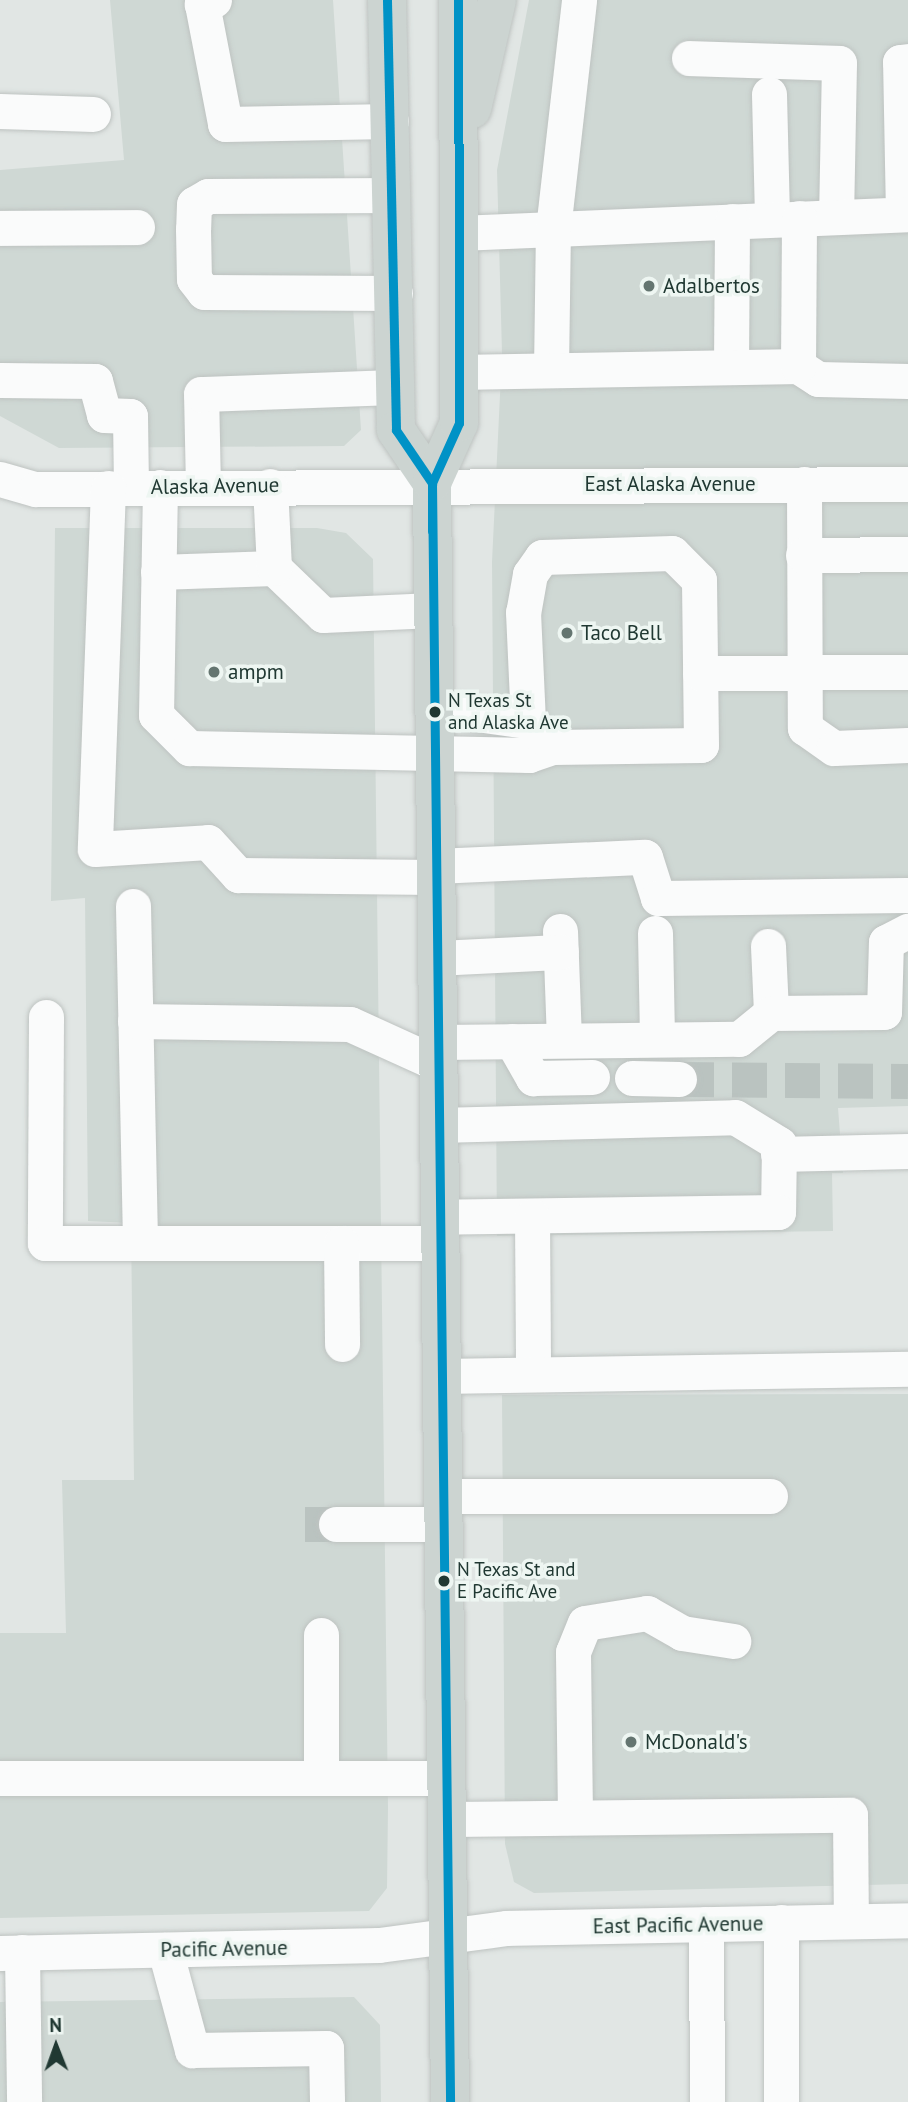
<!DOCTYPE html>
<style>
body{margin:0}
#map{position:relative;width:908px;height:2102px;overflow:hidden;background:#e1e6e4;font-family:"PT Sans",sans-serif}
div>[style]{position:absolute}
[style*='--x']{left:calc(var(--x)*1px);top:calc(var(--y)*1px);width:calc(var(--w)*1px);rotate:calc(var(--a)*1deg)}
.built>*{inset:0;background:#cfd8d4}
.minor-tunnel>*{height:35px;margin-top:-17.5px;transform-origin:0;background:repeating-linear-gradient(90deg,#bac3c0 0 35px,transparent 0 53px)}
.roads{filter:drop-shadow(0 0 2px #bec3c1) drop-shadow(0 0 2px #bec3c1)}
.minor>*{height:35px;margin:-17.5px;padding:0 17.5px;transform-origin:17.5px;border-radius:17.5px;background:#fafbfb}
.major>*{height:38px;margin:-19px;padding:0 19px;transform-origin:19px;border-radius:19px;background:#ccd4d1}
.bus-1>*{height:9px;margin:-4.5px;padding:0 4.5px;transform-origin:4.5px;border-radius:4.5px;background:#0092c6}
.dots>*{width:19px;height:19px;translate:-50% -50%;box-sizing:border-box;border:4px solid #eef6f2;border-radius:50%}
span{translate:-50% -50%;white-space:nowrap;text-align:center;line-height:1.15;-webkit-text-stroke:7px #eef6f2;paint-order:stroke}
.bus-label{font-size:19px;color:#203832}
.left{translate:0 -50%;text-align:left}
.poi-label{font-size:21px;color:#203832}
.street-label{font-size:21px;color:#203832}
.north{position:absolute;left:21px;top:2011px;width:70px;height:70px;-webkit-text-stroke:5px #eef6f2;paint-order:stroke;rotate:359deg;font-size:19px;font-weight:700;line-height:28px;text-align:center;color:#203832}
.north::after{content:'';display:block;margin:auto;width:24px;height:32px;background:#203832;clip-path:polygon(50% 0,100% 100%,50% 72%,0 100%)}
</style>
<div id="map">
<div class="built">
<div style="clip-path:polygon(110px 0,333px 0,361px 430px,344px 446px,59px 448px,0 416px,0 170px,124px 160px)"></div>
<div style="clip-path:polygon(529px 0,908px 0,908px 1106px,838px 1108px,843px 1173px,832px 1173px,833px 1231px,497px 1236px,492px 562px,502px 353px,497px 170px)"></div>
<div style="clip-path:polygon(55px 528px,317px 528px,346px 533px,373px 559px,388px 1808px,387px 1888px,369px 1911px,0 1918px,0 1633px,66px 1633px,62px 1480px,134px 1480px,131px 1223px,88px 1221px,85px 898px,51px 901px)"></div>
<div style="clip-path:polygon(908px 1394px,908px 1884px,534px 1893px,514px 1882px,505px 1844px,502px 1395px)"></div>
<div style="clip-path:polygon(354px 1997px,380px 2025px,381px 2102px,0 2102px,0 2002px)"></div>
</div>
<div class="minor-tunnel">
<div style="--x:679;--y:1079;--w:229;--a:0.5"></div>
<div style="--x:305;--y:1524;--w:31;--a:0"></div>
</div>
<div class="roads">
<div class="minor">
<div style="--x:214;--y:0;--w:13;--a:162"></div>
<div style="--x:202;--y:4;--w:122;--a:79.1"></div>
<div style="--x:225;--y:124;--w:166;--a:-1"></div>
<div style="--x:689;--y:58;--w:150;--a:1.9"></div>
<div style="--x:839;--y:63;--w:154;--a:91.1"></div>
<div style="--x:769;--y:94;--w:125;--a:88.6"></div>
<div style="--x:0;--y:111;--w:93;--a:1.8"></div>
<div style="--x:392;--y:195;--w:184;--a:179.7"></div>
<div style="--x:208;--y:196;--w:16;--a:150"></div>
<div style="--x:194;--y:204;--w:25;--a:92"></div>
<div style="--x:193;--y:229;--w:50;--a:88.9"></div>
<div style="--x:194;--y:279;--w:16;--a:52"></div>
<div style="--x:204;--y:292;--w:191;--a:0.3"></div>
<div style="--x:903;--y:214;--w:152;--a:-91.1"></div>
<div style="--x:900;--y:62;--w:8;--a:-7"></div>
<div style="--x:0;--y:228;--w:137;--a:-0.4"></div>
<div style="--x:458;--y:233;--w:450;--a:-2.4"></div>
<div style="--x:798;--y:366;--w:24;--a:33"></div>
<div style="--x:818;--y:379;--w:90;--a:1.3"></div>
<div style="--x:731;--y:367;--w:146;--a:-89.6"></div>
<div style="--x:551;--y:370;--w:141;--a:-89.2"></div>
<div style="--x:553;--y:229;--w:230;--a:-83.5"></div>
<div style="--x:460;--y:372;--w:338;--a:-1"></div>
<div style="--x:798;--y:366;--w:148;--a:-89.6"></div>
<div style="--x:0;--y:380;--w:95;--a:0.6"></div>
<div style="--x:95;--y:381;--w:35;--a:75"></div>
<div style="--x:104;--y:415;--w:26;--a:2"></div>
<div style="--x:130;--y:416;--w:72;--a:89.2"></div>
<div style="--x:0;--y:479;--w:37;--a:16"></div>
<div style="--x:36;--y:489;--w:872;--a:-0.33"></div>
<div style="--x:804;--y:484;--w:244;--a:89.8"></div>
<div style="--x:805;--y:728;--w:35;--a:35"></div>
<div style="--x:834;--y:748;--w:74;--a:-2.3"></div>
<div style="--x:160;--y:487;--w:228;--a:91"></div>
<div style="--x:156;--y:715;--w:47;--a:45"></div>
<div style="--x:189;--y:748;--w:340;--a:1.2"></div>
<div style="--x:529;--y:755;--w:24;--a:-19"></div>
<div style="--x:552;--y:747;--w:149;--a:-0.8"></div>
<div style="--x:701;--y:745;--w:165;--a:-90.7"></div>
<div style="--x:699;--y:580;--w:38;--a:-135"></div>
<div style="--x:672;--y:553;--w:130;--a:178.2"></div>
<div style="--x:542;--y:557;--w:21;--a:125"></div>
<div style="--x:530;--y:574;--w:39;--a:100"></div>
<div style="--x:523;--y:612;--w:109;--a:87.4"></div>
<div style="--x:203;--y:487;--w:93;--a:-91.2"></div>
<div style="--x:201;--y:394;--w:195;--a:-2.1"></div>
<div style="--x:108;--y:488;--w:361;--a:92.1"></div>
<div style="--x:95;--y:849;--w:113;--a:-3.5"></div>
<div style="--x:208;--y:842;--w:45;--a:47.7"></div>
<div style="--x:238;--y:875;--w:198;--a:0.6"></div>
<div style="--x:803;--y:555;--w:105;--a:-0.5"></div>
<div style="--x:274;--y:568;--w:68;--a:43.8"></div>
<div style="--x:323;--y:615;--w:110;--a:-2.6"></div>
<div style="--x:158;--y:572;--w:116;--a:-2"></div>
<div style="--x:274;--y:568;--w:82;--a:-92.8"></div>
<div style="--x:700;--y:673;--w:208;--a:-0.3"></div>
<div style="--x:434;--y:708;--w:95;--a:7.9"></div>
<div style="--x:528;--y:721;--w:21;--a:49"></div>
<div style="--x:435;--y:866;--w:210;--a:-2.5"></div>
<div style="--x:645;--y:857;--w:43;--a:72.4"></div>
<div style="--x:658;--y:898;--w:250;--a:-0.7"></div>
<div style="--x:133;--y:906;--w:337;--a:88.8"></div>
<div style="--x:560;--y:931;--w:109;--a:87.9"></div>
<div style="--x:655;--y:933;--w:106;--a:88.9"></div>
<div style="--x:768;--y:946;--w:67;--a:87.4"></div>
<div style="--x:437;--y:958;--w:124;--a:-2.8"></div>
<div style="--x:46;--y:1017;--w:226;--a:90.3"></div>
<div style="--x:45;--y:1243;--w:394;--a:0"></div>
<div style="--x:135;--y:1021;--w:215;--a:0.8"></div>
<div style="--x:350;--y:1024;--w:97;--a:24.4"></div>
<div style="--x:512;--y:1041;--w:43;--a:60.4"></div>
<div style="--x:533;--y:1078;--w:59;--a:-1"></div>
<div style="--x:438;--y:1042;--w:301;--a:-0.6"></div>
<div style="--x:739;--y:1039;--w:41;--a:-39.1"></div>
<div style="--x:771;--y:1013;--w:113;--a:-0.5"></div>
<div style="--x:884;--y:1012;--w:70;--a:-88.4"></div>
<div style="--x:886;--y:942;--w:25;--a:-27"></div>
<div style="--x:632;--y:1078;--w:47;--a:1.2"></div>
<div style="--x:438;--y:1125;--w:297;--a:-1.5"></div>
<div style="--x:735;--y:1117;--w:52;--a:31.5"></div>
<div style="--x:779;--y:1144;--w:68;--a:90.8"></div>
<div style="--x:778;--y:1212;--w:339;--a:179.2"></div>
<div style="--x:778;--y:1154;--w:130;--a:-1.3"></div>
<div style="--x:532;--y:1216;--w:157;--a:89.6"></div>
<div style="--x:341;--y:1243;--w:101;--a:89.4"></div>
<div style="--x:441;--y:1376;--w:467;--a:-0.9"></div>
<div style="--x:442;--y:1496;--w:328;--a:0"></div>
<div style="--x:336;--y:1524;--w:106;--a:0"></div>
<div style="--x:321;--y:1635;--w:143;--a:90"></div>
<div style="--x:0;--y:1778;--w:446;--a:0"></div>
<div style="--x:575;--y:1817;--w:165;--a:-90.7"></div>
<div style="--x:573;--y:1652;--w:31;--a:-68"></div>
<div style="--x:585;--y:1623;--w:63;--a:-9.2"></div>
<div style="--x:647;--y:1613;--w:40;--a:29.7"></div>
<div style="--x:682;--y:1633;--w:52;--a:8.9"></div>
<div style="--x:446;--y:1819;--w:404;--a:-0.6"></div>
<div style="--x:850;--y:1815;--w:106;--a:89.5"></div>
<div style="--x:706;--y:1924;--w:178;--a:89.7"></div>
<div style="--x:165;--y:1950;--w:104;--a:74.9"></div>
<div style="--x:192;--y:2050;--w:134;--a:-0.9"></div>
<div style="--x:326;--y:2048;--w:54;--a:88.9"></div>
<div style="--x:22;--y:1952;--w:150;--a:89.2"></div>
<div style="--x:0;--y:1953;--w:379;--a:-1.2"></div>
<div style="--x:379;--y:1945;--w:129;--a:-7.6"></div>
<div style="--x:507;--y:1928;--w:401;--a:-1.1"></div>
<div style="--x:781;--y:2102;--w:180;--a:-90"></div>
</div>
<div class="major">
<div style="--x:387;--y:0;--w:430;--a:88.8"></div>
<div style="--x:396;--y:430;--w:64;--a:55.8"></div>
<div style="--x:472;--y:109;--w:112;--a:-77.1"></div>
<div style="--x:450;--y:2102;--w:1619;--a:-90.64"></div>
<div style="--x:432;--y:483;--w:66;--a:-65.8"></div>
<div style="--x:459;--y:423;--w:423;--a:-90.1"></div>
</div>
</div>
<div class="bus-1">
<div style="--x:387;--y:0;--w:430;--a:88.8"></div>
<div style="--x:396;--y:430;--w:64;--a:55.8"></div>
<div style="--x:432;--y:483;--w:1619;--a:89.36"></div>
<div style="--x:432;--y:531;--w:48;--a:-90"></div>
<div style="--x:432;--y:483;--w:66;--a:-65.8"></div>
<div style="--x:459;--y:423;--w:423;--a:-90.1"></div>
</div>
<div class="dots">
<div style="left:649px;top:286px;background:#647570"></div>
<div style="left:567px;top:633px;background:#647570"></div>
<div style="left:214px;top:672px;background:#647570"></div>
<div style="left:435px;top:712px;background:#203832"></div>
<div style="left:444px;top:1581px;background:#203832"></div>
<div style="left:631px;top:1742px;background:#647570"></div>
</div>
<div class="bus-label">
<span class="left" style="left:448px;top:712px">N Texas St<br>and Alaska Ave</span>
<span class="left" style="left:457px;top:1581px">N Texas St and<br>E Pacific Ave</span>
</div>
<div class="poi-label">
<span class="left" style="left:663px;top:286px">Adalbertos</span>
<span class="left" style="left:581px;top:633px">Taco Bell</span>
<span class="left" style="left:228px;top:672px">ampm</span>
<span class="left" style="left:645px;top:1742px">McDonald's</span>
</div>
<div class="street-label">
<span style="left:670px;top:484px">East Alaska Avenue</span>
<span style="left:215px;top:486px;rotate:-1deg">Alaska Avenue</span>
<span style="left:678px;top:1925px;rotate:-1deg">East Pacific Avenue</span>
<span style="left:224px;top:1949px;rotate:-1deg">Pacific Avenue</span>
</div>
<div class="north">N</div>
</div>
